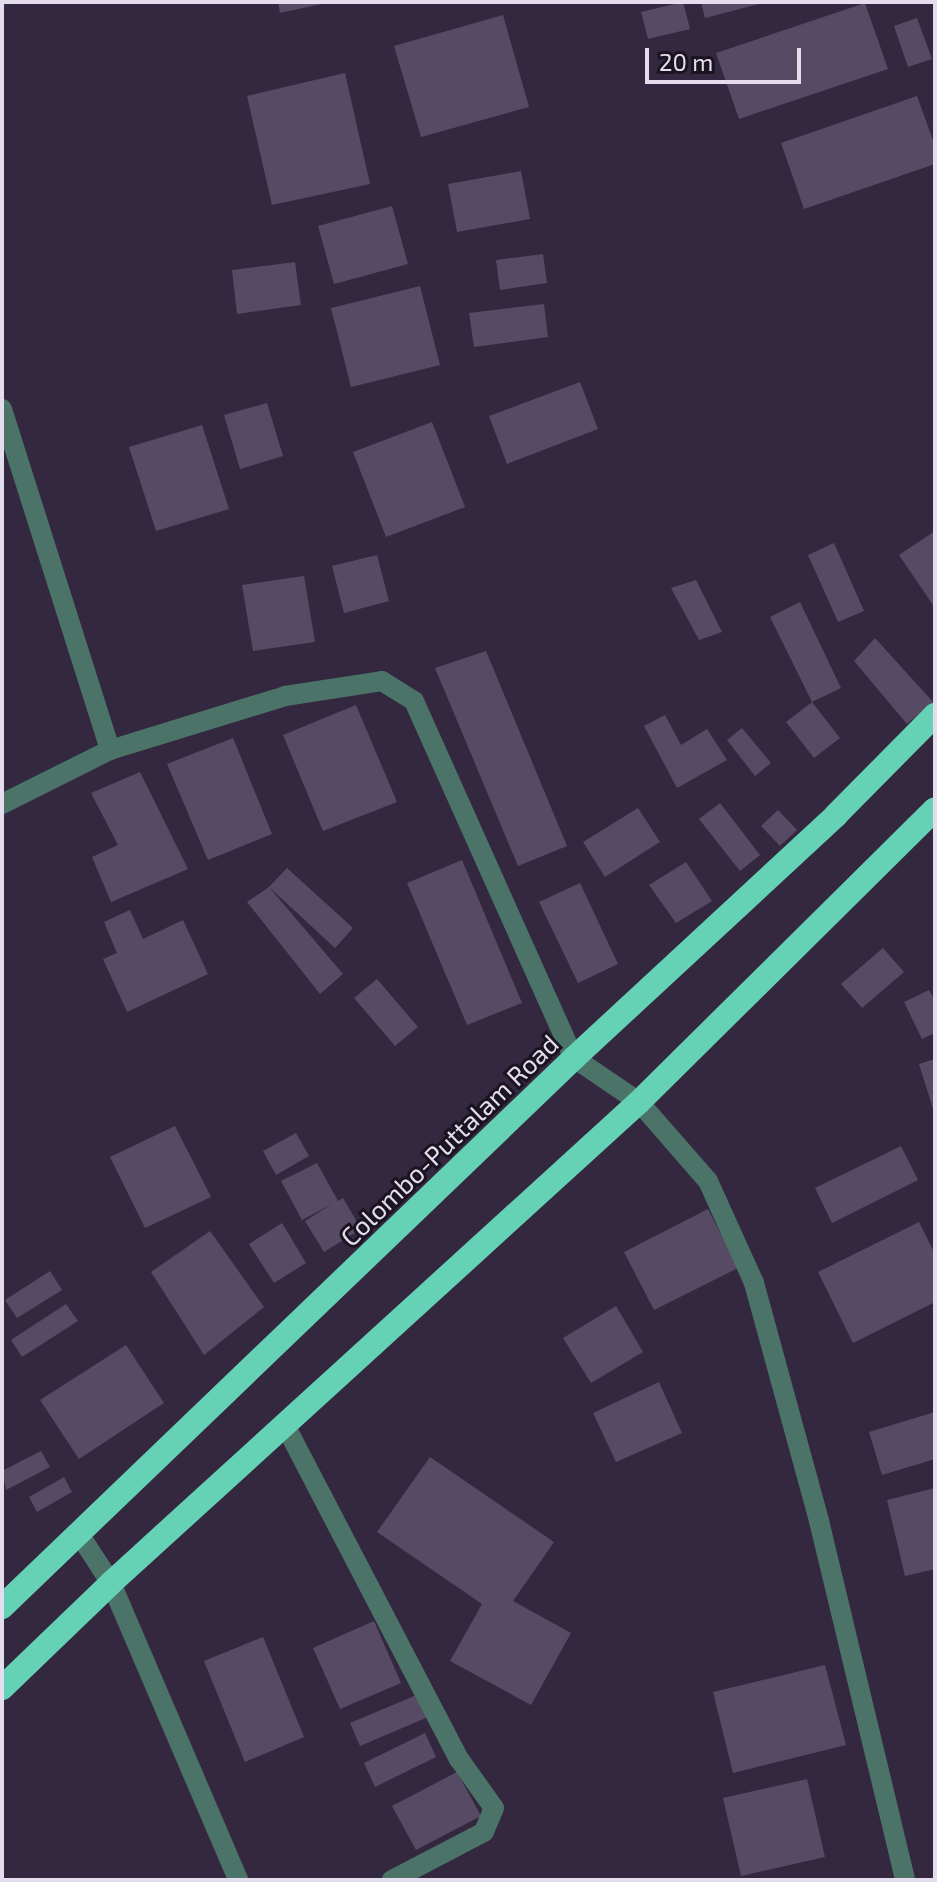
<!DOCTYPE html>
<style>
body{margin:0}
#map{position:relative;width:937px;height:1882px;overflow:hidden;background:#342841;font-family:"Exo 2",sans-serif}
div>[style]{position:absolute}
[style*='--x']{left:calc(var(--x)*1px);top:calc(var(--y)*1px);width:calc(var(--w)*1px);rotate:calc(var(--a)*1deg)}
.building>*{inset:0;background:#564a65}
.street>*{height:20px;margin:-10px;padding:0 10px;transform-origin:10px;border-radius:10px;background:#4b7367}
.highway>*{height:24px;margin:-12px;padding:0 12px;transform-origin:12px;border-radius:12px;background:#65d2b5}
span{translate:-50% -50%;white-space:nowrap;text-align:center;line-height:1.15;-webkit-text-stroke:6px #19141f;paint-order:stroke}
.street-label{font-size:26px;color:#e4ddee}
.frame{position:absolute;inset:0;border:4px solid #e4ddee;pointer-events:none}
.scale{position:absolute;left:645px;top:48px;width:156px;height:36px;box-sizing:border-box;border:4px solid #e4ddee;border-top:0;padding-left:10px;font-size:24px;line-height:28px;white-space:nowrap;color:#e4ddee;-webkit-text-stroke:6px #19141f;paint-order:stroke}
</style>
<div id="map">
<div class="building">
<div style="clip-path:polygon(278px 2px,325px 2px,326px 3px,280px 13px)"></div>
<div style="clip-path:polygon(683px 2px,690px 29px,648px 39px,641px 12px)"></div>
<div style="clip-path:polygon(701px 2px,762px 2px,763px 3px,705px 18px)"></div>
<div style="clip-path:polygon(865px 3px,888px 69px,739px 119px,716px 53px)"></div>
<div style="clip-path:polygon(503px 15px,529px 107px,421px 137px,394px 46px)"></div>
<div style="clip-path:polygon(917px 18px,932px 59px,908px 67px,894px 26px)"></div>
<div style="clip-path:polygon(345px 73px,370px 184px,272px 205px,247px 96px)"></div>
<div style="clip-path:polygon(917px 96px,935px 146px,935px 164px,804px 209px,781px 143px)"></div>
<div style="clip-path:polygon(521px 171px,530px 219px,457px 232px,448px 184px)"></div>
<div style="clip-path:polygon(392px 206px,408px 264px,334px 284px,318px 226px)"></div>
<div style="clip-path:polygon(543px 254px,547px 283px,500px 290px,496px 260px)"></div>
<div style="clip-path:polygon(295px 262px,301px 305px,237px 314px,232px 270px)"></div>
<div style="clip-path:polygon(420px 286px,440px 365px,351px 387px,331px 308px)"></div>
<div style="clip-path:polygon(544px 304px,548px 337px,474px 347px,469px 313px)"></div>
<div style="clip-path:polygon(580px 382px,598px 429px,507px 464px,489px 416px)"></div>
<div style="clip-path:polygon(267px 403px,283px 456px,240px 469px,224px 415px)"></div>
<div style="clip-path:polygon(432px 422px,465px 507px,386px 537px,353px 452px)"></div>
<div style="clip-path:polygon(202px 425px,229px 509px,156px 531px,129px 447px)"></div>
<div style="clip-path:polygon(935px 531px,935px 608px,899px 555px)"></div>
<div style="clip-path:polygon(834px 543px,864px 611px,838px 622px,808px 555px)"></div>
<div style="clip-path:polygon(377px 555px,389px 601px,344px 613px,332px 566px)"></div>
<div style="clip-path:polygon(304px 576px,315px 642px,253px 651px,242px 585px)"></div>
<div style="clip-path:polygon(696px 580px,722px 632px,699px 640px,671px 588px)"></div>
<div style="clip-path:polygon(800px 602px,841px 688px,812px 702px,770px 617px)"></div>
<div style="clip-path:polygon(875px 638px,933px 702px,907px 724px,854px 661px)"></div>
<div style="clip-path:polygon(486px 651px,567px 846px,518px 866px,435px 668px)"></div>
<div style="clip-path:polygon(812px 702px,840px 738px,814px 758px,786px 722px)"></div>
<div style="clip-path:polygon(356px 705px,397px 802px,323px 831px,283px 735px)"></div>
<div style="clip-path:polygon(665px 715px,681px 745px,707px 729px,727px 760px,677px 788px,644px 726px)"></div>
<div style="clip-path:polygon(742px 728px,771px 763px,755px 776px,727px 740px)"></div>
<div style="clip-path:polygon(233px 738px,272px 834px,208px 860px,167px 764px)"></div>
<div style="clip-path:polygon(140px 772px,188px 869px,111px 902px,92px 857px,118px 845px,91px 793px)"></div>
<div style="clip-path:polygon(720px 803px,760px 855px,740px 871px,699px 819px)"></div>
<div style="clip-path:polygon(638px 808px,660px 842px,605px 877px,583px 842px)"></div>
<div style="clip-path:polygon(778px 810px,797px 830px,780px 846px,761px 826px)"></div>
<div style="clip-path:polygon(462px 860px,522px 1003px,467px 1025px,407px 883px)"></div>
<div style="clip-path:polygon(686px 862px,712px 901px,676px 923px,649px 885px)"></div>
<div style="clip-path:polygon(287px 868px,353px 928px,335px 948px,269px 887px,343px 974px,320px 994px,247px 902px,269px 887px)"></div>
<div style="clip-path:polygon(580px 883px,618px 964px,578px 983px,539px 902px)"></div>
<div style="clip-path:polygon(130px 910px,143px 939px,183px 920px,208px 974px,127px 1012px,103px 959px,117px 953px,104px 922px)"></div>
<div style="clip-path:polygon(883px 948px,904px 972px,862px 1008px,841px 984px)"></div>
<div style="clip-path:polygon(377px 979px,418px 1027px,395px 1046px,354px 998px)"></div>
<div style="clip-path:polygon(929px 990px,935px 1001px,935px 1033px,922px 1039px,904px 1002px)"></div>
<div style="clip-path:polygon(935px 1059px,935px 1112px,934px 1112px,919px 1064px)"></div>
<div style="clip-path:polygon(175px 1126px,211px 1197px,145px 1228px,110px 1157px)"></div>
<div style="clip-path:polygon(296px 1133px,309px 1156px,276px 1175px,263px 1151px)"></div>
<div style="clip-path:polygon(901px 1146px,918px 1180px,832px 1223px,815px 1188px)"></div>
<div style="clip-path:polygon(317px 1163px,338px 1201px,343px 1198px,361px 1229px,324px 1252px,305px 1221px,332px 1204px,302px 1220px,281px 1181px)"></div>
<div style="clip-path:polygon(708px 1209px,738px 1268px,654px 1310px,624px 1252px)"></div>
<div style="clip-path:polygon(919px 1222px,935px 1254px,935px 1302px,853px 1343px,818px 1272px)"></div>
<div style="clip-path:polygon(282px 1223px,306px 1263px,274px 1283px,249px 1244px)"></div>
<div style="clip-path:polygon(210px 1231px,264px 1307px,204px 1355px,151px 1272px)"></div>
<div style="clip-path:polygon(50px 1271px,62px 1290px,17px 1318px,5px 1300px)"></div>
<div style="clip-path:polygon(66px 1304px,78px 1321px,22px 1357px,11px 1340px)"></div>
<div style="clip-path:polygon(616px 1306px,643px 1352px,591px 1383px,563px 1338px)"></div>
<div style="clip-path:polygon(126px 1345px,164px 1403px,79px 1459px,40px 1400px)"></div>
<div style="clip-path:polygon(659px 1382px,682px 1433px,616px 1462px,593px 1413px)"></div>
<div style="clip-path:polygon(935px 1412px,935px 1459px,882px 1475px,869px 1432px)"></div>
<div style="clip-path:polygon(41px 1451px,50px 1467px,6px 1490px,2px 1471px)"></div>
<div style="clip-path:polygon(430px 1457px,554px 1542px,513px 1601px,571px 1633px,531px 1705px,450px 1661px,482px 1604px,377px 1532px)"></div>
<div style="clip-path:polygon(64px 1477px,72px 1492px,37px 1512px,29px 1497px)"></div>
<div style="clip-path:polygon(935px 1488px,935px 1569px,905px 1576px,887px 1500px)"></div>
<div style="clip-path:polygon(374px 1621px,401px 1683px,340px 1709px,313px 1648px)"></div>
<div style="clip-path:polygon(263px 1637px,304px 1737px,245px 1762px,204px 1661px)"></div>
<div style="clip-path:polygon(825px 1665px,846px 1745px,733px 1773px,713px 1692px)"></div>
<div style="clip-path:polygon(419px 1694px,428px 1717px,360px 1746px,350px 1723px)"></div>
<div style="clip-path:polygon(425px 1733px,436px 1757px,375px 1787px,364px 1763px)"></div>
<div style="clip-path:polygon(457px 1772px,481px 1816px,416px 1850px,392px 1806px)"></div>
<div style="clip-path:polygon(807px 1779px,825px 1857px,741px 1876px,723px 1798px)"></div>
</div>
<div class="street">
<div style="--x:2;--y:409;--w:358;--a:72.4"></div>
<div style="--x:2;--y:804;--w:121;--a:-26.6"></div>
<div style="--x:110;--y:750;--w:183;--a:-17.1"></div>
<div style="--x:285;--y:696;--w:98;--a:-8.8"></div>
<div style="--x:382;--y:681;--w:38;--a:32"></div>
<div style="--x:414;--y:701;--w:391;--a:65.9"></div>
<div style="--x:574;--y:1058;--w:78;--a:34.1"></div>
<div style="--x:639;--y:1102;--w:105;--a:48.9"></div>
<div style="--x:708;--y:1181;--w:112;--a:65.7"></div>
<div style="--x:754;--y:1283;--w:247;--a:74.7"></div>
<div style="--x:819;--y:1521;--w:369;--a:76.5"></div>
<div style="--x:285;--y:1425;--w:377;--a:62.5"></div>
<div style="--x:459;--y:1759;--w:60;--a:54.5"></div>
<div style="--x:494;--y:1808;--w:26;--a:113"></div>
<div style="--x:484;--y:1832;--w:104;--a:152.4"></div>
<div style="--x:79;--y:1534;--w:59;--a:56.9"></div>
<div style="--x:111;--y:1583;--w:323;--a:66.8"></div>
</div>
<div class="highway">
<div style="--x:2;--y:1607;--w:793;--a:-43.82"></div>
<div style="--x:574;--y:1058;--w:357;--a:-42.8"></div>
<div style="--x:836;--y:815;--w:141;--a:-45.3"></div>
<div style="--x:2;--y:1688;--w:151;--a:-43.9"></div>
<div style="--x:111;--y:1583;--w:714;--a:-42.33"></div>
<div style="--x:639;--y:1102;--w:416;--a:-44.7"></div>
</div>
<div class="street-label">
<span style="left:449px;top:1140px;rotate:-44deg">Colombo-Puttalam Road</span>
</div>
<div class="frame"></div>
<div class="scale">20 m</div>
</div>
